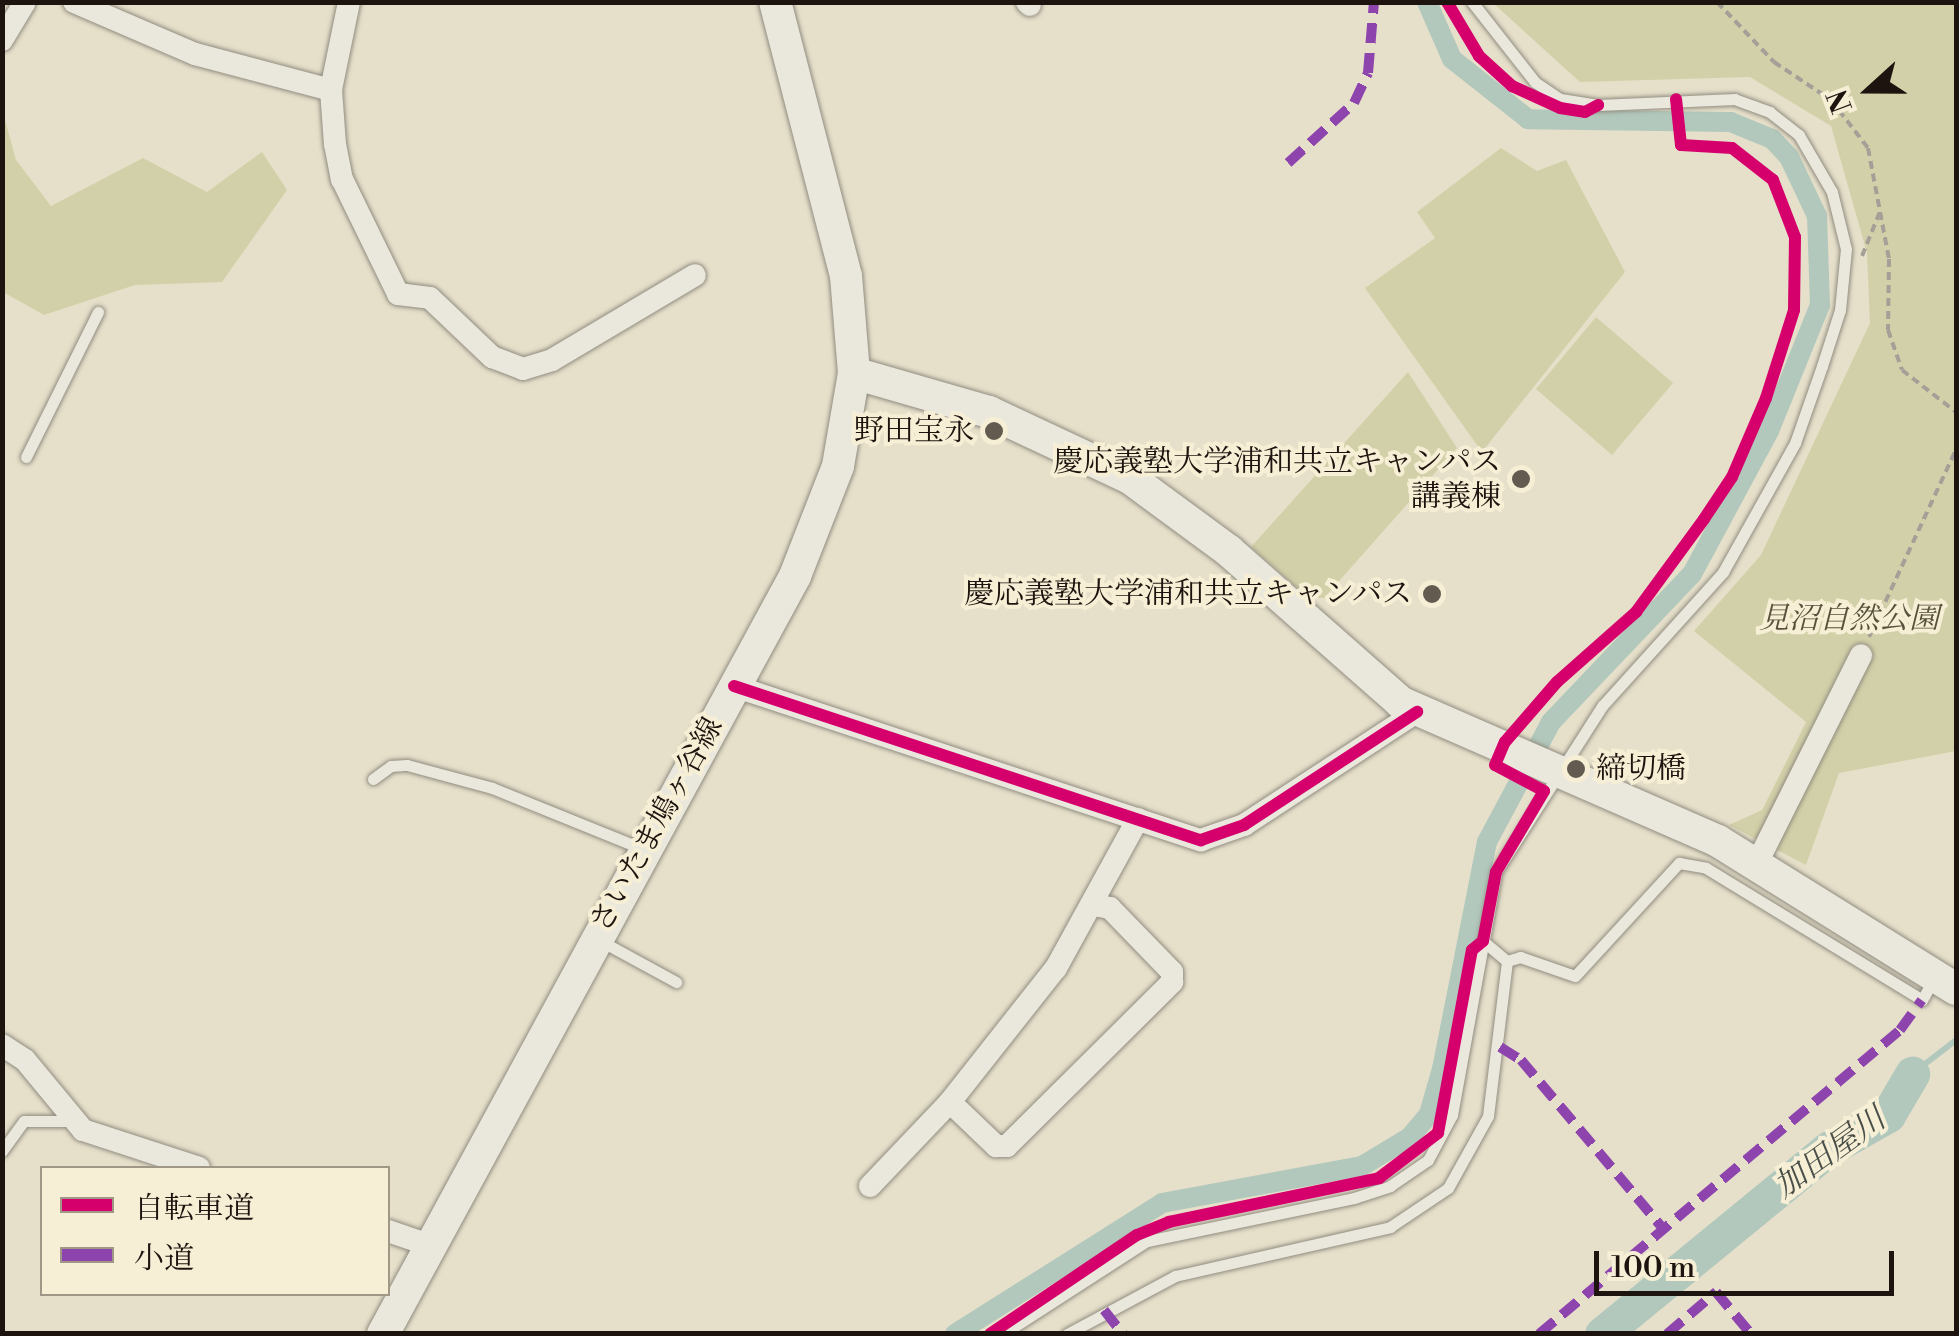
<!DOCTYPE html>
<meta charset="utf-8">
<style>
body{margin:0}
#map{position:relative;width:1959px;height:1336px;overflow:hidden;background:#e6e0ca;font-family:"Libre Bodoni","Noto Serif JP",serif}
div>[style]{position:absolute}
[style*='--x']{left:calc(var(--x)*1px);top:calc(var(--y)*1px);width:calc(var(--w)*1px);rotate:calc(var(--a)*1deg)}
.green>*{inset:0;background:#d2d0a8}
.stream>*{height:6px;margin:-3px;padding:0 3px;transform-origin:3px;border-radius:3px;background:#b2c8bc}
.canal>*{height:20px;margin:-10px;padding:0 10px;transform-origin:10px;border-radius:10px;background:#b2c8bc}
.river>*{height:35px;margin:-17.5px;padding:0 17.5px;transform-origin:17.5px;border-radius:17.5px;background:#b2c8bc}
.path>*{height:4px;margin-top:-2px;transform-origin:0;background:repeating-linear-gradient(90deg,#a49f97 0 8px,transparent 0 13px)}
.roads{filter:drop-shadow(0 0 2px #918c80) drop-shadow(0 0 2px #918c80)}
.service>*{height:11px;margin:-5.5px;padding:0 5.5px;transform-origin:5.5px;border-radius:5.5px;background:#eae8dd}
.minor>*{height:22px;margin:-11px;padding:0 11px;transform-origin:11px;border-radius:11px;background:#eae8dd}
.secondary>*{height:32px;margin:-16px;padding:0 16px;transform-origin:16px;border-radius:16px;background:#eae8dd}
.quiet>*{height:10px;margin-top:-5px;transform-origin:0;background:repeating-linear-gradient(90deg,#8e44ad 0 20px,transparent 0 30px)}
.cycleway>*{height:12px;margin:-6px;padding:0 6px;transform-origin:6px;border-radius:6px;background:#d6006c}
.dots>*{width:28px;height:28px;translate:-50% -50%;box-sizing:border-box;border:5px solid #f6efd5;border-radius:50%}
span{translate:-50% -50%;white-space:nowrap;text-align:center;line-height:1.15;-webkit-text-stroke:8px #f6efd5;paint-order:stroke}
.poi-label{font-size:30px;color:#1e140f}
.right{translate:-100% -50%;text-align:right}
.left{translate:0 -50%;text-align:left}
.park-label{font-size:30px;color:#57513b;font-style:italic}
.street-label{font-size:30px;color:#1e140f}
.water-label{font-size:32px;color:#4a5049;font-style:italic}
.frame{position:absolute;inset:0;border:5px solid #1e140f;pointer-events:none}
.legend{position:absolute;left:40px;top:1166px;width:350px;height:130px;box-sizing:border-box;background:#f6efd5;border:2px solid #a09786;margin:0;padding:12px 18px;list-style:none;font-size:30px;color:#1e140f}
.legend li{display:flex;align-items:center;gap:20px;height:50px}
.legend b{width:50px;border:2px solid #a09786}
.north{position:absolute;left:1819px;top:40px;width:100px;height:100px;-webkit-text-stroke:8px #f6efd5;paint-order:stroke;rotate:249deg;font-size:28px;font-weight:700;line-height:40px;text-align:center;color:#1e140f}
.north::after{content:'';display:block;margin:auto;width:35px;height:45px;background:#1e140f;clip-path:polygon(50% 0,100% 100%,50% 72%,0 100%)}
.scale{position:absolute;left:1594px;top:1251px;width:300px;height:45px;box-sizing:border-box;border:5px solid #1e140f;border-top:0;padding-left:12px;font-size:30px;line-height:35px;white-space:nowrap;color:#1e140f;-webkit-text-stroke:8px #f6efd5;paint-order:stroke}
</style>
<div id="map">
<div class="green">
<div style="clip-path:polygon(1493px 3px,1956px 3px,1956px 751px,1839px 773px,1806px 865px,1729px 825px,1762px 810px,1806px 722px,1694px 631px,1761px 555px,1870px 323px,1867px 253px,1831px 126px,1750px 77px,1580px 82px)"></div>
<div style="clip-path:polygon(2px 109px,16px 160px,51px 206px,143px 158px,207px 192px,262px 152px,287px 190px,222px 282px,135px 285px,44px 315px,3px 292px)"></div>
<div style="clip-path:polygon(1501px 148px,1537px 171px,1566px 160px,1625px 272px,1482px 452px,1365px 288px,1435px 238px,1417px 212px)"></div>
<div style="clip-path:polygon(1596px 317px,1673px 383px,1612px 455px,1536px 389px)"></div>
<div style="clip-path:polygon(1408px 372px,1457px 448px,1324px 598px,1309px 598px,1251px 547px)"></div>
</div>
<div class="stream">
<div style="--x:1912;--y:1074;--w:56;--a:-37.7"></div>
</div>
<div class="canal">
<div style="--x:955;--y:1334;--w:245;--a:-32.3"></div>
<div style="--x:1162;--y:1203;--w:203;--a:-10.5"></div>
<div style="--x:1362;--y:1166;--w:56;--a:-31.1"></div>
<div style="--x:1410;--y:1137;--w:30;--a:-50"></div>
<div style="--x:1429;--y:1114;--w:47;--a:-73.9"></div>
<div style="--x:1442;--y:1069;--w:231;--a:-78.8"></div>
<div style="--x:1487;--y:842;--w:136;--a:-61.9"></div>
<div style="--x:1551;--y:722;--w:204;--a:-46.4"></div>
<div style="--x:1692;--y:574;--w:162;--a:-61.7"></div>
<div style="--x:1769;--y:431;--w:136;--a:-68"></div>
<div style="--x:1820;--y:305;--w:89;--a:-91.9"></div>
<div style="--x:1817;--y:216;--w:65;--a:-115.4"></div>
<div style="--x:1789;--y:157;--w:25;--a:-133"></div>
<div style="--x:1772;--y:139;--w:44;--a:-157.5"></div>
<div style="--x:1731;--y:122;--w:203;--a:-179.2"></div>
<div style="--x:1528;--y:119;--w:97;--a:-141.7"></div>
<div style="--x:1452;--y:59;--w:62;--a:-113.7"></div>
</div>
<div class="river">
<div style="--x:1602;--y:1334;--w:292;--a:-39.3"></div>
<div style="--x:1828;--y:1149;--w:69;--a:-29.5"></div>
<div style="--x:1888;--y:1115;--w:48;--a:-59.7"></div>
</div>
<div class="path">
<div style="--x:1717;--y:2;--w:83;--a:46.5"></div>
<div style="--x:1774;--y:62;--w:69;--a:33.7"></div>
<div style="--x:1831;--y:100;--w:61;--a:52.4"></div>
<div style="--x:1868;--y:148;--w:113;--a:79.3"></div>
<div style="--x:1889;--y:259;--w:71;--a:90.8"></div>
<div style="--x:1888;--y:330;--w:42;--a:70.7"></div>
<div style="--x:1902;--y:370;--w:68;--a:37.9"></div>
<div style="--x:1862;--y:256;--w:51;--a:-68"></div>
<div style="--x:1869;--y:637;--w:206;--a:-65.1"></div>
</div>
<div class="roads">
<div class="service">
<div style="--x:26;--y:457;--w:162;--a:-63.6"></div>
<div style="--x:373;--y:779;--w:22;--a:-36"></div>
<div style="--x:391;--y:766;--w:16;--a:-4"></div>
<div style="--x:407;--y:765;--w:88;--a:15.1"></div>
<div style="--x:492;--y:788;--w:163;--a:22"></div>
<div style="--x:599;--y:940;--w:88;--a:28.6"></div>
<div style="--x:1483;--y:941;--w:31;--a:40"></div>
<div style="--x:1507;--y:961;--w:14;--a:-17"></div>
<div style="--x:1520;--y:957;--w:58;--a:19.1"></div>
<div style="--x:1575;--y:976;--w:154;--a:-47.4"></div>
<div style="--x:1679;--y:863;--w:27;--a:10"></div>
<div style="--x:1706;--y:868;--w:253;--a:31.4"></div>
<div style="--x:1922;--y:1000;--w:23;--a:-61"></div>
<div style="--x:2;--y:1151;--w:37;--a:-54"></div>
<div style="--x:24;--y:1121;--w:47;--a:0"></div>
<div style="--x:1003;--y:1334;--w:171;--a:-32.9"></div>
<div style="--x:1147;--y:1241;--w:211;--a:-11.7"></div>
<div style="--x:1354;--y:1198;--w:38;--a:-18"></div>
<div style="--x:1390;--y:1186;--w:46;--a:-34.4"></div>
<div style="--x:1428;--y:1160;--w:51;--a:-61.9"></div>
<div style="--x:1452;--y:1115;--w:247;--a:-79.7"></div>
<div style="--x:1496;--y:872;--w:198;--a:-57.4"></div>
<div style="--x:1603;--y:705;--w:179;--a:-47.9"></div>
<div style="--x:1723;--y:572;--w:148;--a:-60.8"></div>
<div style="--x:1795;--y:443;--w:82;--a:-70.7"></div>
<div style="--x:1822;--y:366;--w:59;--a:-72.2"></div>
<div style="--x:1840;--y:310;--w:61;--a:-84.4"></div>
<div style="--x:1846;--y:249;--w:59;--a:-103.8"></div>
<div style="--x:1832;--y:192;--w:66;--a:-120.1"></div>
<div style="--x:1799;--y:135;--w:37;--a:-142"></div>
<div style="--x:1770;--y:112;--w:37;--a:-160"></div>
<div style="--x:1735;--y:99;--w:137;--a:177.5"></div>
<div style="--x:1598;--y:105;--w:38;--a:-171"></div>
<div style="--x:1560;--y:99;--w:30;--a:-146"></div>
<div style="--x:1535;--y:82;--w:102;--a:-128.2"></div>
<div style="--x:1067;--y:1334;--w:123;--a:-28.2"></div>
<div style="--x:1175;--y:1276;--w:221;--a:-12.8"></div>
<div style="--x:1390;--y:1227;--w:70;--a:-33.9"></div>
<div style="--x:1448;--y:1188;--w:82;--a:-60.9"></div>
<div style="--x:1488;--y:1116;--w:156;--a:-83"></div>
</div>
<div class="minor">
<div style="--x:74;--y:2;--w:132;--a:23.3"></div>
<div style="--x:195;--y:54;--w:141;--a:14.8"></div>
<div style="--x:349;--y:2;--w:90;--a:101.6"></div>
<div style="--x:331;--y:90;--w:54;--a:85.8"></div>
<div style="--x:335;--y:144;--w:36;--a:79"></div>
<div style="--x:342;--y:179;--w:128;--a:64"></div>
<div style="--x:398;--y:294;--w:32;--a:7"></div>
<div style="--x:430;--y:298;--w:86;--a:43.6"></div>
<div style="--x:492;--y:357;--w:33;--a:21"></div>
<div style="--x:523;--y:369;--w:30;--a:-17"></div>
<div style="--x:552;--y:360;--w:166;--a:-30.7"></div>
<div style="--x:1027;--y:2;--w:4;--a:45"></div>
<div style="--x:2;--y:40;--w:44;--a:-58.8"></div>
<div style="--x:734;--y:686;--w:492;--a:18.3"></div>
<div style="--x:1201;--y:840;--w:46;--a:-19.2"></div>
<div style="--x:1244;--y:825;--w:207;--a:-33.2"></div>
<div style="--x:1758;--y:861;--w:230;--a:-63.4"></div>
<div style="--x:2;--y:1045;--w:27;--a:33"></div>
<div style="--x:25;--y:1060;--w:91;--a:50.4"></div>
<div style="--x:83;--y:1130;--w:122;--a:18.1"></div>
<div style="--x:950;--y:1102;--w:64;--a:43.7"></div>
<div style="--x:996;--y:1146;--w:11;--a:0"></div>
<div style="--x:1007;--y:1146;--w:233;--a:-44.8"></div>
<div style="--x:1172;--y:982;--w:10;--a:-90"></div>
<div style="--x:1172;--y:972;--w:89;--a:-134.1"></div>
<div style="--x:1110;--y:908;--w:15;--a:-169"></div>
<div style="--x:870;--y:1186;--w:116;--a:-46.4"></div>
<div style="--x:950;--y:1102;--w:171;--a:-51.7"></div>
<div style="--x:1056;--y:968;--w:170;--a:-61.2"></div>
<div style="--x:388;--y:1231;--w:46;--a:18.8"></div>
</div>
<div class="secondary">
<div style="--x:854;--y:373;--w:141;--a:16.1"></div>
<div style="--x:989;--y:412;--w:156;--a:25.1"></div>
<div style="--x:1130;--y:478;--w:123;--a:36.4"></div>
<div style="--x:1229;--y:551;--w:228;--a:41.4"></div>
<div style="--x:1400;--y:702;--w:347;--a:23.6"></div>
<div style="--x:1718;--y:841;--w:280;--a:31.9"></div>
<div style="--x:383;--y:1334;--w:863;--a:-61.47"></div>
<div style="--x:795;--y:576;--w:118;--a:-68.6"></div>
<div style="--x:838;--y:466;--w:94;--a:-80.2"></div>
<div style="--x:854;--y:373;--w:97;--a:-94.7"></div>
<div style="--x:846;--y:276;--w:283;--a:-104.5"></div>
</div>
</div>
<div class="quiet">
<div style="--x:1288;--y:163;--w:89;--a:-42.3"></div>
<div style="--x:1354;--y:103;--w:33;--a:-65"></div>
<div style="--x:1368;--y:73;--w:71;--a:-85.2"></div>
<div style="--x:1500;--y:1047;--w:25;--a:32"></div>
<div style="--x:1521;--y:1060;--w:222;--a:49.9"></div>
<div style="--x:1104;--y:1310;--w:31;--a:52"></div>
<div style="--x:1539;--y:1334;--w:472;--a:-40.1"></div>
<div style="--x:1900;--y:1030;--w:37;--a:-54"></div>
<div style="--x:1667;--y:1334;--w:65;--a:-40.6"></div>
<div style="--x:1716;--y:1292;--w:55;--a:50.2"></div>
</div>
<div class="cycleway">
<div style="--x:1447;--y:2;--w:63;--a:59.3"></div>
<div style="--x:1479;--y:56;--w:45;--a:42.3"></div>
<div style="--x:1512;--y:86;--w:53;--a:24.6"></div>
<div style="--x:1560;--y:108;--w:25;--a:9"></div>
<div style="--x:1585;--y:112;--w:15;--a:-28"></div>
<div style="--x:734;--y:686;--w:492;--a:18.3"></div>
<div style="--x:1201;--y:840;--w:46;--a:-19.2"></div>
<div style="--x:1244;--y:825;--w:207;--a:-33.2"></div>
<div style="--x:990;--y:1334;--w:177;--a:-34"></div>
<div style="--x:1137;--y:1235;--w:35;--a:-22"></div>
<div style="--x:1169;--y:1222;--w:215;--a:-11.8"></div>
<div style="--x:1379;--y:1178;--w:74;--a:-37.3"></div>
<div style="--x:1438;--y:1133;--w:186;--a:-79.5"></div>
<div style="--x:1472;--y:950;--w:14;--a:-39"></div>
<div style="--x:1483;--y:941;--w:70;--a:-79.3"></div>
<div style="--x:1496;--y:872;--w:94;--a:-59.3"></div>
<div style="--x:1544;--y:791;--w:55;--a:-152"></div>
<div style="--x:1495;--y:765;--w:25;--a:-67"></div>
<div style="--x:1505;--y:742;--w:79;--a:-49.1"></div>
<div style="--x:1557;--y:682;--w:106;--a:-41.5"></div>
<div style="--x:1636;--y:612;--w:115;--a:-53.8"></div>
<div style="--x:1704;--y:519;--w:50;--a:-56.3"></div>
<div style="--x:1732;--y:477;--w:86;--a:-66.7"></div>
<div style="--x:1766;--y:398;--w:92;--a:-72.3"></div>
<div style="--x:1794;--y:310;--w:73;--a:-89.2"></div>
<div style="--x:1795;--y:237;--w:61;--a:-111.1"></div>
<div style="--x:1773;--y:180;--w:52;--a:-142"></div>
<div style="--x:1732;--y:148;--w:51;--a:-176.6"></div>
<div style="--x:1681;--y:145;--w:46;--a:-96.2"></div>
</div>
<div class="dots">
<div style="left:994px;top:431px;background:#645b50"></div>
<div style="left:1521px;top:479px;background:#645b50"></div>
<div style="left:1432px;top:594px;background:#645b50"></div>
<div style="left:1576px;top:769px;background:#645b50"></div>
</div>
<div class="poi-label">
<span class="right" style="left:974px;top:431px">野田宝永</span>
<span class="right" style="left:1501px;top:479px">慶応義塾大学浦和共立キャンパス<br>講義棟</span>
<span class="right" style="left:1412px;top:594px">慶応義塾大学浦和共立キャンパス</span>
<span class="left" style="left:1596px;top:769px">締切橋</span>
</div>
<div class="park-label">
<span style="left:1849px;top:619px">見沼自然公園</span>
</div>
<div class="street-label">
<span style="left:657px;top:825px;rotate:-61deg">さいたま鳩ヶ谷線</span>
</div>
<div class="water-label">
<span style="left:1830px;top:1153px;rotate:-36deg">加田屋川</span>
</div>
<div class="frame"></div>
<ul class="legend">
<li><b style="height:12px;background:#d6006c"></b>自転車道</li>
<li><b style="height:12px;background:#8e44ad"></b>小道</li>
</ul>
<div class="north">N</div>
<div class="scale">100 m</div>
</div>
